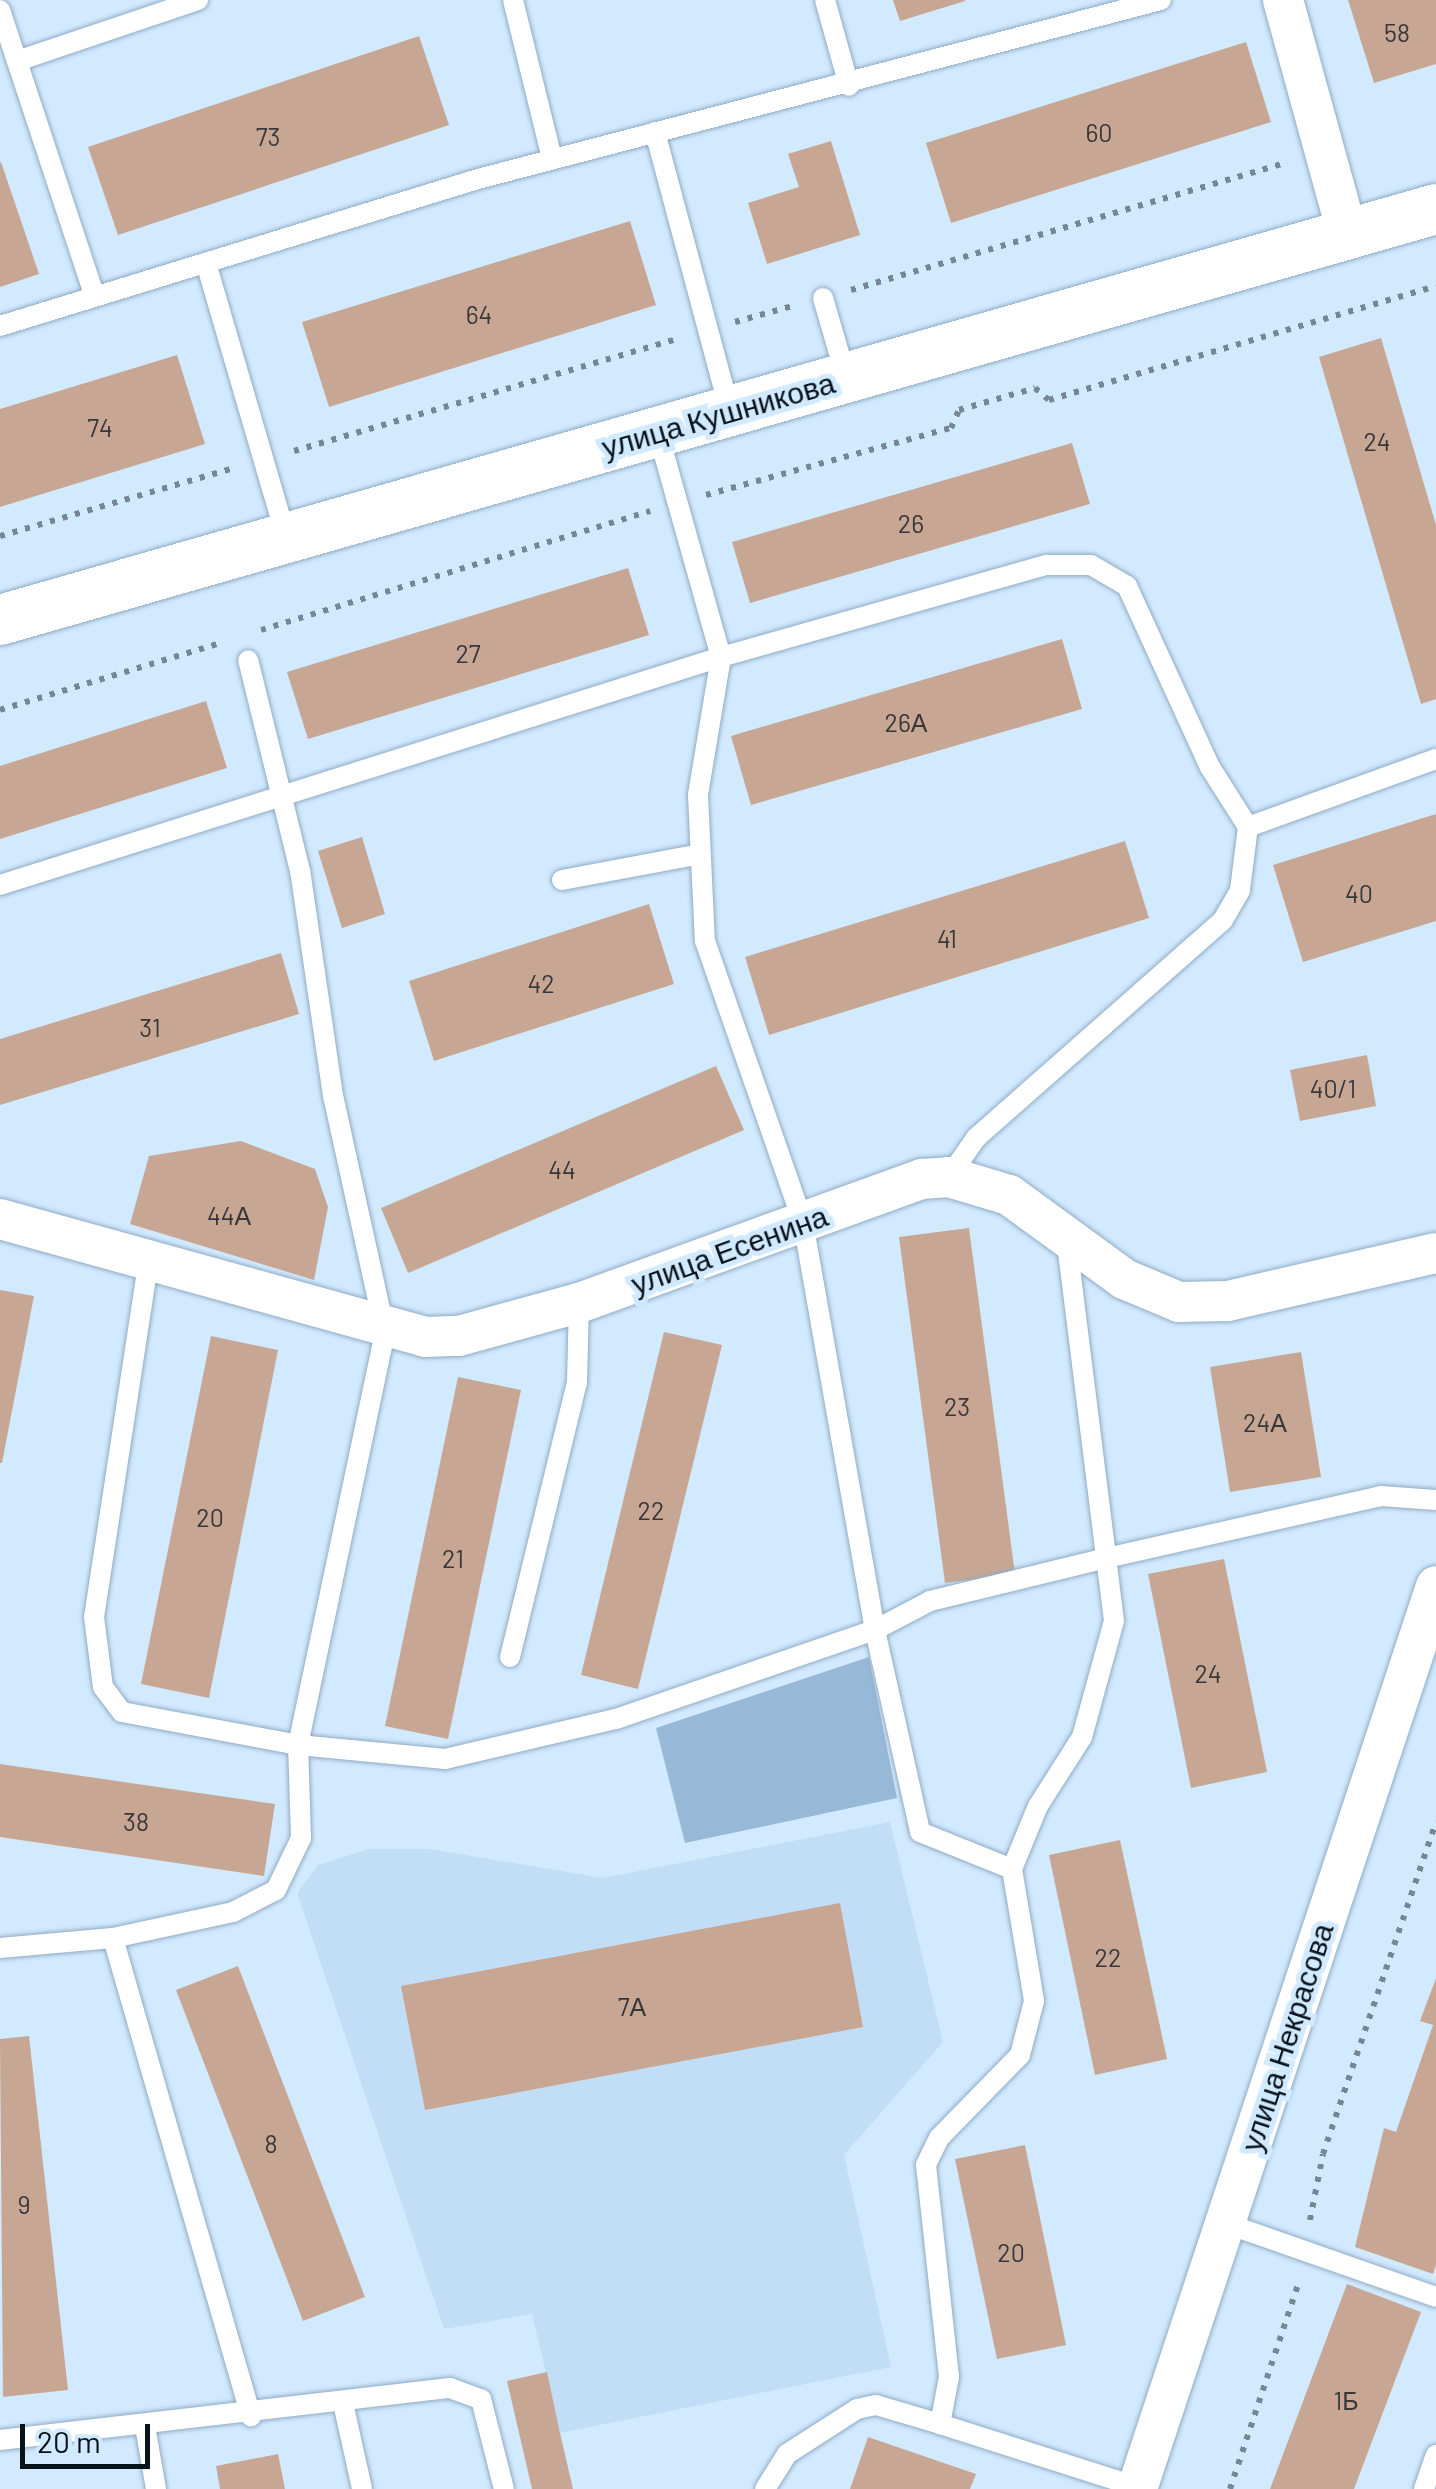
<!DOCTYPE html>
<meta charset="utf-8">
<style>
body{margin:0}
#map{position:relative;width:1436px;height:2489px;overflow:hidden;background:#d2eaff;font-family:Barlow,sans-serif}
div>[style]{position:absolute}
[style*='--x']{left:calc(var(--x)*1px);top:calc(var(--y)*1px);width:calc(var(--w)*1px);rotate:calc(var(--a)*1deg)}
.built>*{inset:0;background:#c2def7}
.green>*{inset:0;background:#97b8d6}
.building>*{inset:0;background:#c7a793}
.path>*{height:6px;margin-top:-3px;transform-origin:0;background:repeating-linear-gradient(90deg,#758796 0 5px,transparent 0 13px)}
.roads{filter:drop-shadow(0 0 2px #8fabc4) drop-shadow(0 0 2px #8fabc4)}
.service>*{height:20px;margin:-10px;padding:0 10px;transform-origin:10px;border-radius:10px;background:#fff}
.minor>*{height:40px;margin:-20px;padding:0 20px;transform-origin:20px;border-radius:20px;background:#fff}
.tertiary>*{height:50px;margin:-25px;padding:0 25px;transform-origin:25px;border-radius:25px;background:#fff}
span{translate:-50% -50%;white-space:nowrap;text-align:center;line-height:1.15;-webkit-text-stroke:10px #d2eaff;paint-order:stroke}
.number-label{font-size:25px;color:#383739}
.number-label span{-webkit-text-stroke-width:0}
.street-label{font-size:30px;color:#08121b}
.scale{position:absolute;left:20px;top:2424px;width:130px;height:45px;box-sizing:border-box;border:5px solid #08121b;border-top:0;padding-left:12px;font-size:30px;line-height:35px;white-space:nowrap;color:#08121b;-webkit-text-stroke:8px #d2eaff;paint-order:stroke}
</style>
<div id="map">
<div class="built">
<div style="clip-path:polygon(890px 1822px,943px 2042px,844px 2155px,891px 2367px,560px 2433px,532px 2314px,444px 2329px,297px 1893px,318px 1865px,369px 1849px,430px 1849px,603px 1878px)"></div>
</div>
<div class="green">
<div style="clip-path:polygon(869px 1657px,897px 1798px,685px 1843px,656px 1728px)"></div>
</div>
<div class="building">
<div style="clip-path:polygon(893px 0,965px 0,965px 1px,900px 21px)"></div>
<div style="clip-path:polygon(1348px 0,1436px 0,1436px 64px,1374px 83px)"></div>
<div style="clip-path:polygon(419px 36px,449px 125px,118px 235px,88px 147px)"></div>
<div style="clip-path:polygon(1246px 42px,1271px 122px,951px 223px,926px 143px)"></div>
<div style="clip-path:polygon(831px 141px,860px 235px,767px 264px,748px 203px,799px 187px,788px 154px)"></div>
<div style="clip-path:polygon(1px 162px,39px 274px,0 287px,0 163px)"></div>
<div style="clip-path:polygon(630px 221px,656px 305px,329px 407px,302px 322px)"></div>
<div style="clip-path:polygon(1381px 338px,1436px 525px,1436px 699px,1421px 704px,1319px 357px)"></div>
<div style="clip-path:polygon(177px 355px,205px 444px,0 507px,0 409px)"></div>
<div style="clip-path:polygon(1072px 443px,1090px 504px,750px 603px,732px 542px)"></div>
<div style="clip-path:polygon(628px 568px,649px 635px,308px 739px,287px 672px)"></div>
<div style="clip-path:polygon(1062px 639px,1082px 709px,751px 805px,731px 736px)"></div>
<div style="clip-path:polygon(206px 701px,227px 768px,0 839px,0 766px)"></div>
<div style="clip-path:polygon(1436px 814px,1436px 921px,1303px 962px,1273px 865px)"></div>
<div style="clip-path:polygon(362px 837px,385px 914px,342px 928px,318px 851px)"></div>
<div style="clip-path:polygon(1125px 841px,1149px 918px,769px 1035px,745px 957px)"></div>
<div style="clip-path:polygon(649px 904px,674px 984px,434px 1061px,409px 981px)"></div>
<div style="clip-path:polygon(281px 953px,299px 1014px,0 1105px,0 1039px)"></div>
<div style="clip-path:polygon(1367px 1055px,1376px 1106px,1300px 1121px,1290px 1070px)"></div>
<div style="clip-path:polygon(716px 1066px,744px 1130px,408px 1273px,381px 1208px)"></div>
<div style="clip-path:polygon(241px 1141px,315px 1169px,328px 1207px,314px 1280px,130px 1224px,149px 1156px)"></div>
<div style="clip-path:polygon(969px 1228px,1015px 1574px,945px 1583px,899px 1237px)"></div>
<div style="clip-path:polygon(0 1290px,34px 1296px,2px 1463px,0 1463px)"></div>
<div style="clip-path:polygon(664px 1332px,722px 1345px,638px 1689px,581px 1675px)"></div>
<div style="clip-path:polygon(211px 1336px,278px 1350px,209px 1698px,141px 1684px)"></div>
<div style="clip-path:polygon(1301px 1352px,1321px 1477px,1230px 1492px,1210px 1367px)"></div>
<div style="clip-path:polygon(458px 1377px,521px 1390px,448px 1739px,385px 1726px)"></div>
<div style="clip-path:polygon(1224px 1559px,1267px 1772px,1191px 1788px,1148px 1574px)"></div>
<div style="clip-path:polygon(0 1764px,275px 1804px,264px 1876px,0 1837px)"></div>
<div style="clip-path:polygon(1120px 1840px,1167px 2059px,1095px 2075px,1049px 1855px)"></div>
<div style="clip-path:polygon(840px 1903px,863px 2027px,425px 2110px,401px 1986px)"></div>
<div style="clip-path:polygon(238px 1966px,365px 2297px,303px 2321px,176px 1990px)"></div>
<div style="clip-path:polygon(1436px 1978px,1436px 2265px,1433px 2274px,1355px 2247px,1384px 2128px,1396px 2132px,1433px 2025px,1420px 2021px)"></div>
<div style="clip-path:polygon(29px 2036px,68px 2390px,3px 2397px,0 2039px)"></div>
<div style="clip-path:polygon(1025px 2145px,1066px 2345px,997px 2359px,955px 2159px)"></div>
<div style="clip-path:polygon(1347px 2284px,1421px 2312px,1354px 2489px,1270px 2489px)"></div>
<div style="clip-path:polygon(547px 2372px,560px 2433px,573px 2489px,532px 2489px,507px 2381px)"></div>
<div style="clip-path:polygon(868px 2437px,976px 2474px,970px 2489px,850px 2489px)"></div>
<div style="clip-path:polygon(278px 2454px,285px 2489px,220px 2489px,216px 2466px)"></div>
</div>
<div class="path">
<div style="--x:851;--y:290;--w:452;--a:-16.3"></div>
<div style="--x:735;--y:322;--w:63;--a:-15.6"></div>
<div style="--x:294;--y:451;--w:402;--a:-16.3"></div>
<div style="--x:706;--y:495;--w:254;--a:-15.3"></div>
<div style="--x:951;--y:428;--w:20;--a:-66"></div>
<div style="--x:959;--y:410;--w:79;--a:-16.1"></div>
<div style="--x:1035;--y:388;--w:18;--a:41"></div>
<div style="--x:1049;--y:400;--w:403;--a:-16.4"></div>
<div style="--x:0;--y:536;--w:244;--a:-16.2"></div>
<div style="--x:261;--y:630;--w:407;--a:-17"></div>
<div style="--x:0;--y:710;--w:230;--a:-16.9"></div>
<div style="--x:1310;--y:2220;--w:67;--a:-78.9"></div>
<div style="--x:1323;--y:2154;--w:351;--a:-71.2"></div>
<div style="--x:1230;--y:2489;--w:218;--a:-71.6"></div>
</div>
<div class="roads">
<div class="service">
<div style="--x:513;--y:0;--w:164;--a:76.2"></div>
<div style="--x:825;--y:0;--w:89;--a:74.4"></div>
<div style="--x:0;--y:10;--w:300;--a:71.7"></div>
<div style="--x:17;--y:61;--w:191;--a:-18.6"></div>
<div style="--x:655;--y:132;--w:289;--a:75"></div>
<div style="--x:206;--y:263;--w:284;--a:73.7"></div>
<div style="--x:823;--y:298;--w:82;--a:73.8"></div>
<div style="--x:0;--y:326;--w:500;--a:-17.09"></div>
<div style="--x:478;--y:179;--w:706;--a:-14.69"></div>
<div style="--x:658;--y:433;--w:233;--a:74.3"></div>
<div style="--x:721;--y:657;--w:140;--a:99.5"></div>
<div style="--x:698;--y:795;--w:146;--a:87.3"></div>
<div style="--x:705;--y:941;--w:298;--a:70.8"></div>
<div style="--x:803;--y:1222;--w:414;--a:80"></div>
<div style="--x:875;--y:1630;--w:62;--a:-27.8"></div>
<div style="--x:930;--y:1601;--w:186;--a:-13.7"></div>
<div style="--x:1111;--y:1557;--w:277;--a:-12.7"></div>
<div style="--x:1381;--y:1496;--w:55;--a:4.2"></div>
<div style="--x:562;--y:880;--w:135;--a:-10.6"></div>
<div style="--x:0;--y:885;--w:756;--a:-17.55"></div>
<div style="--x:721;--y:657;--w:339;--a:-15.8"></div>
<div style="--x:1047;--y:565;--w:44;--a:0"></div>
<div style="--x:1091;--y:565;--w:42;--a:30.3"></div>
<div style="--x:1127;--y:586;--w:199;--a:65.4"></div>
<div style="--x:1210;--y:767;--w:71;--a:57.7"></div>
<div style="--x:949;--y:1177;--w:47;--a:-55.3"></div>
<div style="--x:976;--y:1138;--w:329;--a:-41.4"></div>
<div style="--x:1223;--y:920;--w:34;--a:-60"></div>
<div style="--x:1240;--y:890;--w:64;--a:-82.8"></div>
<div style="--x:1248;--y:827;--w:200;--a:-19.9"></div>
<div style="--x:149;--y:1258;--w:363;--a:98.7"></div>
<div style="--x:94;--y:1617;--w:71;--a:82.7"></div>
<div style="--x:103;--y:1687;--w:31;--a:53"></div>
<div style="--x:122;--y:1712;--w:179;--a:10.6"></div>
<div style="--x:298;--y:1745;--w:148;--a:5.4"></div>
<div style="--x:445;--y:1759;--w:176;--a:-13.2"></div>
<div style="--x:616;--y:1719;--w:274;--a:-19"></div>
<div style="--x:875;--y:1630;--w:207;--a:77.4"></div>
<div style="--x:920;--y:1832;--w:99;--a:21.9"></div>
<div style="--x:1012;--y:1869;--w:134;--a:80.5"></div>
<div style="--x:1034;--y:2001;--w:56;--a:104.5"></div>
<div style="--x:1020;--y:2055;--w:116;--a:134.3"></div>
<div style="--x:939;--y:2138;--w:30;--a:116"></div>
<div style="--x:926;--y:2165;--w:213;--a:83.8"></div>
<div style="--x:949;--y:2377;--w:48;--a:100.8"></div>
<div style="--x:940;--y:2424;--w:208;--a:17.7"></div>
<div style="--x:510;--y:1657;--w:282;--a:-76.3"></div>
<div style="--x:577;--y:1383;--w:80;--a:-88.6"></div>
<div style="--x:1012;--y:1869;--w:68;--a:-67.6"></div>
<div style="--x:1038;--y:1806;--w:82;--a:-57.5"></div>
<div style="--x:1082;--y:1737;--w:120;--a:-74.6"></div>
<div style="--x:1114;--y:1621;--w:382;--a:-97.1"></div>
<div style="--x:113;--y:1938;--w:498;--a:73.9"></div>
<div style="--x:0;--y:1948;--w:113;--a:-5.1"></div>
<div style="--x:113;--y:1938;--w:123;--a:-12.2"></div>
<div style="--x:233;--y:1912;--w:48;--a:-27.1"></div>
<div style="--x:276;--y:1890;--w:58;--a:-64.3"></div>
<div style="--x:301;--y:1838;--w:93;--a:-91.8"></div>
<div style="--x:298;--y:1745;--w:422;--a:-78.1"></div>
<div style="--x:385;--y:1332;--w:242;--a:-102.4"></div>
<div style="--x:333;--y:1096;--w:227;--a:-98.3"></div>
<div style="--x:300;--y:871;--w:217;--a:-103.8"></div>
<div style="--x:1225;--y:2223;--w:224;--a:19.3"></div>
<div style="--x:343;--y:2403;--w:88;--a:77.5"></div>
<div style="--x:145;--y:2426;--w:64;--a:80.1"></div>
<div style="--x:0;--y:2440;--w:453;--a:-6.6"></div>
<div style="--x:450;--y:2388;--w:33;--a:20"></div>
<div style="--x:481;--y:2399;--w:93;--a:75.7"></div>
<div style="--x:765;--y:2489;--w:41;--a:-57.8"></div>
<div style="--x:787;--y:2454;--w:83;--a:-32.7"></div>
<div style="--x:857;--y:2409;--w:19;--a:-12"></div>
<div style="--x:876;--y:2405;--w:67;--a:16.5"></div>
<div style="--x:1424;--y:2489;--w:36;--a:-71"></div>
</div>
<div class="minor">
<div style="--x:1283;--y:0;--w:242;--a:74.6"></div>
<div style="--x:0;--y:1219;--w:441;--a:15.5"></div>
<div style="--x:425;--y:1337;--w:34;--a:-2"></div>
<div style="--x:459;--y:1336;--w:124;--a:-15.4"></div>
<div style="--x:579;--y:1303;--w:365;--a:-19.9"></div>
<div style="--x:922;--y:1179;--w:27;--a:-4"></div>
<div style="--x:949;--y:1177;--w:63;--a:16.7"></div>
<div style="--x:1009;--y:1195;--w:142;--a:36.1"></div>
<div style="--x:1124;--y:1279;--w:60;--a:22.7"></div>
<div style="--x:1179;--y:1302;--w:49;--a:-1.2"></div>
<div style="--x:1228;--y:1301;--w:213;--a:-13"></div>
<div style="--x:1137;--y:2489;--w:951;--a:-71.68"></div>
</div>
<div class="tertiary">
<div style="--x:0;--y:620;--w:1494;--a:-15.97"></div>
</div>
</div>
<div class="number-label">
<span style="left:1397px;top:32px">58</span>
<span style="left:1099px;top:132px">60</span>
<span style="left:268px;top:136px">73</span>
<span style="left:479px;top:314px">64</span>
<span style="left:100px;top:427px">74</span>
<span style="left:1377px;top:441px">24</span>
<span style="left:911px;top:523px">26</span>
<span style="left:468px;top:653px">27</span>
<span style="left:906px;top:722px">26А</span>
<span style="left:1359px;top:893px">40</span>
<span style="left:947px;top:938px">41</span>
<span style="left:541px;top:983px">42</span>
<span style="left:150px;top:1027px">31</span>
<span style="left:1333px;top:1088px">40/1</span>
<span style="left:562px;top:1169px">44</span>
<span style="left:229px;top:1215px">44А</span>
<span style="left:957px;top:1406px">23</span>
<span style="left:1265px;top:1422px">24А</span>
<span style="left:651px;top:1510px">22</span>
<span style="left:210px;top:1517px">20</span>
<span style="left:453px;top:1558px">21</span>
<span style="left:1208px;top:1673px">24</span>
<span style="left:136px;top:1821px">38</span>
<span style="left:1108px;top:1957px">22</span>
<span style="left:632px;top:2006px">7А</span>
<span style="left:271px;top:2143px">8</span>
<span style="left:24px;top:2204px">9</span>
<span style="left:1011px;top:2252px">20</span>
<span style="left:1346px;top:2400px">1Б</span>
</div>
<div class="street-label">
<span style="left:718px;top:414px;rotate:-16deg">улица Кушникова</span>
<span style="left:729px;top:1249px;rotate:-20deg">улица Есенина</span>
<span style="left:1286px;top:2037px;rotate:-72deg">улица Некрасова</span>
</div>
<div class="scale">20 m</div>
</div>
